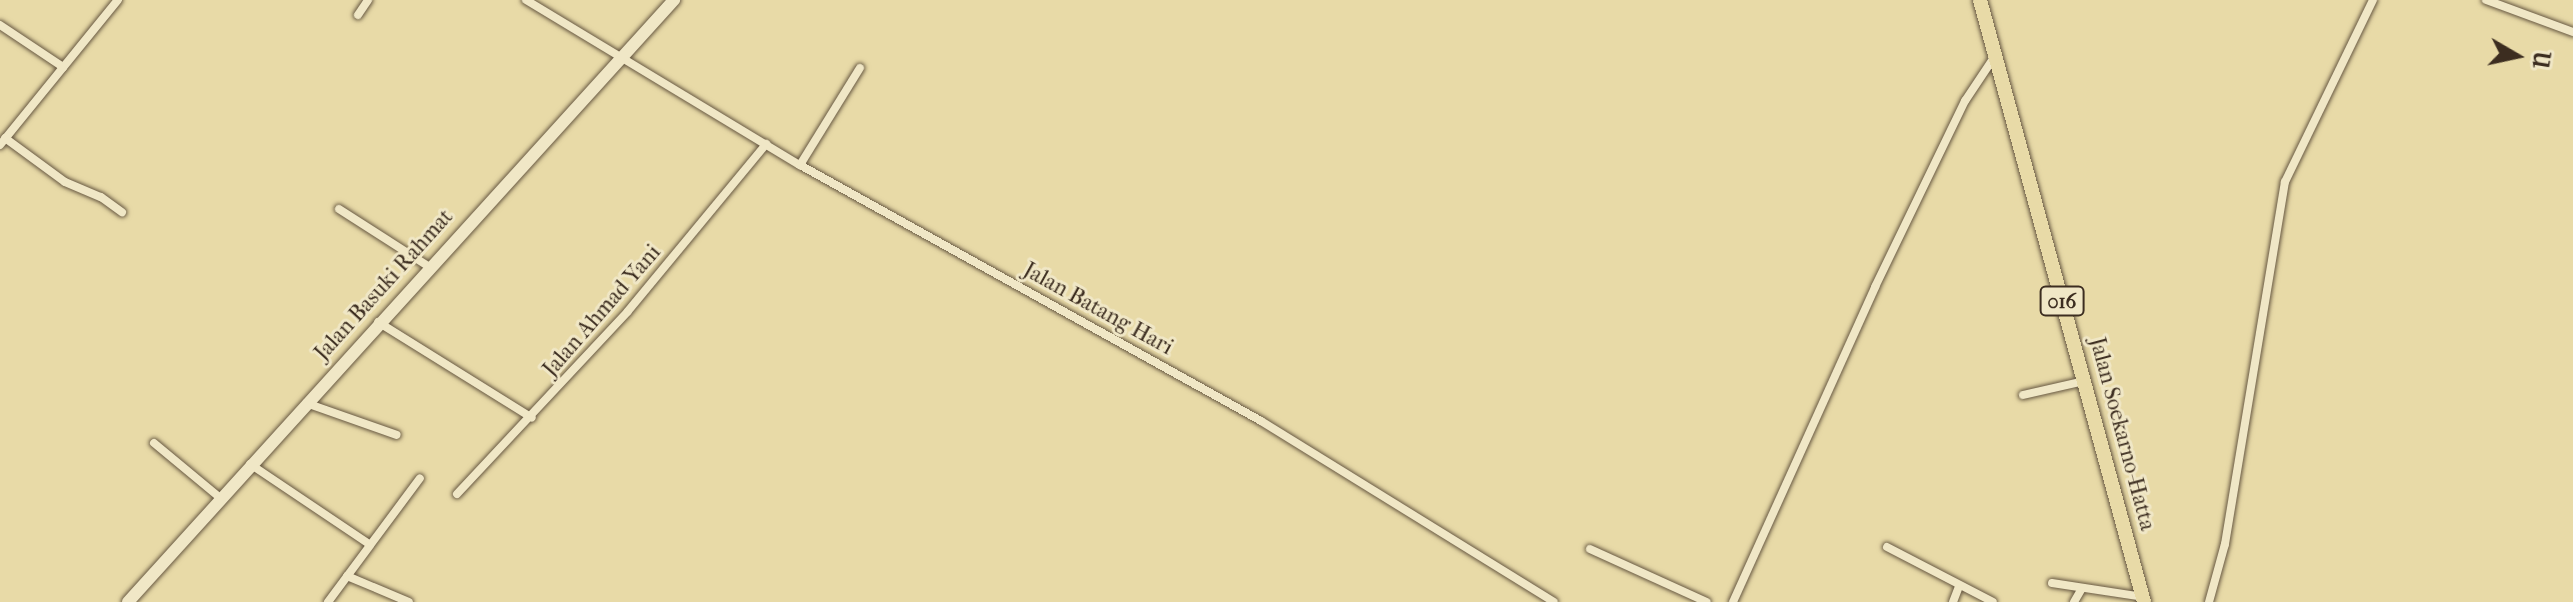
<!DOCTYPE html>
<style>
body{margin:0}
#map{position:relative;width:2573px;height:602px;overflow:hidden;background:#e8daa7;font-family:"IM FELL French Canon",serif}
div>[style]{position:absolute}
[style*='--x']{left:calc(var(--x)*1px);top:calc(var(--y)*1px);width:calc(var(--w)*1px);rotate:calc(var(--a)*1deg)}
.roads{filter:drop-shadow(0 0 2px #675842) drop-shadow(0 0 2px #675842)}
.street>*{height:8px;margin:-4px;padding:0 4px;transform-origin:4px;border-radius:4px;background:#f0e7c6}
.secondary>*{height:12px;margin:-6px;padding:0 6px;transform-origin:6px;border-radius:6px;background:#f0e7c6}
.primary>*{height:14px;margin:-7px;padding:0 7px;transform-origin:7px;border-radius:7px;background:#e8daa7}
span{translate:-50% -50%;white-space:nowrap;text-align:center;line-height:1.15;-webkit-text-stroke:6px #f0e7c6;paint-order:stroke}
.shield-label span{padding:2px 6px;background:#f0e7c6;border:2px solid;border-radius:6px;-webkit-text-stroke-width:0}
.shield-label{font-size:20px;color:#3c2d20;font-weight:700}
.street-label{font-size:22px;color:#3c2d20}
.north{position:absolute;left:2477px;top:16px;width:80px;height:80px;-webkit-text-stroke:6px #f0e7c6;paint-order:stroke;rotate:99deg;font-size:22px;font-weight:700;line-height:32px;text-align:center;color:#3c2d20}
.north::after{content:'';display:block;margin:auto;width:28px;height:36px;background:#3c2d20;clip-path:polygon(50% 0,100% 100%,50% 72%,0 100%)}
</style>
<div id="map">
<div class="roads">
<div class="street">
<div style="--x:526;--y:0;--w:320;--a:31.1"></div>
<div style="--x:800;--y:165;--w:527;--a:29.04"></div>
<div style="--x:1261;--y:421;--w:344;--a:31.7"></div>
<div style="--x:2486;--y:0;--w:93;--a:20.2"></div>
<div style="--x:358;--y:15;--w:18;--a:-56"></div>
<div style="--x:0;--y:25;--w:76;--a:33.7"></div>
<div style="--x:5;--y:138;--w:74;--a:36.3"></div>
<div style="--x:65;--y:182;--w:39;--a:23"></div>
<div style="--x:101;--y:197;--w:26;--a:36"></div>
<div style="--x:0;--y:145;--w:187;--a:-50.9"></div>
<div style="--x:800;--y:165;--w:114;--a:-58.3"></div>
<div style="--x:339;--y:209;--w:106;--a:32.6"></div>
<div style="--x:378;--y:322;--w:181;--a:31.9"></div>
<div style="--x:2023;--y:395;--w:63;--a:-12.9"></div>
<div style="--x:306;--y:403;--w:96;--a:19.4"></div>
<div style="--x:154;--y:443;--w:85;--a:39.7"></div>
<div style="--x:250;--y:464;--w:143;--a:33.9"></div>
<div style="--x:457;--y:494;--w:250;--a:-46.9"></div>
<div style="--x:628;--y:311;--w:217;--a:-50.4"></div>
<div style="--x:1887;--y:547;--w:119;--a:27.4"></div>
<div style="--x:1590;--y:549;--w:128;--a:24.4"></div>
<div style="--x:347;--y:576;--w:67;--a:22.8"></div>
<div style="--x:2052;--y:583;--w:92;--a:8.7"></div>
<div style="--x:328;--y:602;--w:154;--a:-53.4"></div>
<div style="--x:1733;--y:602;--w:346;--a:-65.7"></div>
<div style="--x:1875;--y:287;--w:207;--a:-64.2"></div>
<div style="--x:1965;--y:101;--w:54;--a:-56.3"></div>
<div style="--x:1953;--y:602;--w:17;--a:-69"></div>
<div style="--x:2074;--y:602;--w:16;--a:-60"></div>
<div style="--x:2209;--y:602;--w:60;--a:-74.6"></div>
<div style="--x:2225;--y:544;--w:367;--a:-80.6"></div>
<div style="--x:2285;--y:182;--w:202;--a:-64.2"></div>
</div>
<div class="secondary">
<div style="--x:128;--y:602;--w:813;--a:-47.79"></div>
</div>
<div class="primary">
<div style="--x:1980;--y:0;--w:624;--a:74.76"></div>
</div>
</div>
<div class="shield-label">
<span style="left:2062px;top:301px">016</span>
</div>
<div class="street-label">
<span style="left:384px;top:285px;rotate:-48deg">Jalan Basuki Rahmat</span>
<span style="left:1098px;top:309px;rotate:29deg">Jalan Batang Hari</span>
<span style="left:602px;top:311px;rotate:-49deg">Jalan Ahmad Yani</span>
<span style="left:2122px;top:434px;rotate:75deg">Jalan Soekarno-Hatta</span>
</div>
<div class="north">U</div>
</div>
